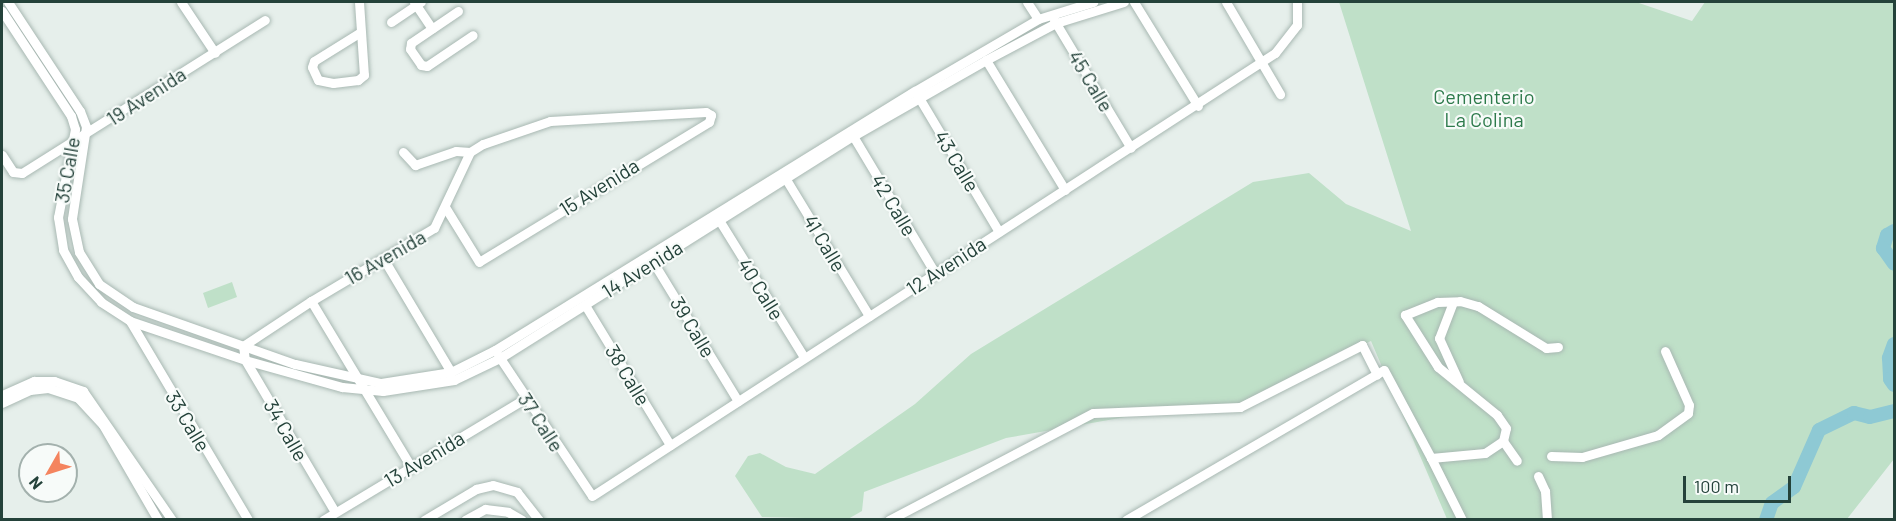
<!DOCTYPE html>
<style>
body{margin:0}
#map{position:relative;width:1896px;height:521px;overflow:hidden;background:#e6efeb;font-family:Barlow,sans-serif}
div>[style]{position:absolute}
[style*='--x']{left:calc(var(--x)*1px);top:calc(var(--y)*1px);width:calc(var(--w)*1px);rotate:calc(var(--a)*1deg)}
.green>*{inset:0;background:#bfe0c8}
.river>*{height:14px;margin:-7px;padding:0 7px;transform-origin:7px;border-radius:7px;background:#8ec9d4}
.roads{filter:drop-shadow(0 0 2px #a8b8b2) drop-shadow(0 0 2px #a8b8b2)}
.minor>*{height:9px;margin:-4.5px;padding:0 4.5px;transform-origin:4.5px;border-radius:4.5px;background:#fff}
span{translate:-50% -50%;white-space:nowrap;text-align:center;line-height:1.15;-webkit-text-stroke:4.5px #f7fbf9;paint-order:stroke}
.street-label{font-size:20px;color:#24423a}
.park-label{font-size:20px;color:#2d7a4b}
.frame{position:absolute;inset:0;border:3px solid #24423a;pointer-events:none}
.north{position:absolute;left:18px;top:443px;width:60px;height:60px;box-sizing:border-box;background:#f7fbf9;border:2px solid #a3b1ad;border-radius:50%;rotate:231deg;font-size:16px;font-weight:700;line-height:24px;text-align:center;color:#24423a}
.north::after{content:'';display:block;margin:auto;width:21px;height:27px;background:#f4845f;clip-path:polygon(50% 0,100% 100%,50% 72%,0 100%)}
.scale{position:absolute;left:1683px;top:476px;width:108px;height:27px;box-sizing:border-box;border:3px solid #24423a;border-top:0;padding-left:8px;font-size:18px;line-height:21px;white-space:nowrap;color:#24423a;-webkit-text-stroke:4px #f7fbf9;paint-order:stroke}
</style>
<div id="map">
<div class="green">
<div style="clip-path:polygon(1339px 2px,1636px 2px,1692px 21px,1705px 2px,1894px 2px,1894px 459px,1847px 519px,1447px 519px,1371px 341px,1220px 412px,1137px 415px,1006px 438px,864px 492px,862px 511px,848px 519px,762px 517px,735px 476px,748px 456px,760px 453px,786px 467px,815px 474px,915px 404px,971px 354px,1253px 182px,1309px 173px,1346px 204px,1411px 231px)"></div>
<div style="clip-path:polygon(232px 282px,237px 297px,208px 308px,203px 293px)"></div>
</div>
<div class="river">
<div style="--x:1894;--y:231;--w:8;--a:150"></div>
<div style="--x:1887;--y:235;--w:14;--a:107"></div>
<div style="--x:1883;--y:248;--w:19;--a:55"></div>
<div style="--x:1894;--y:344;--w:15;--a:110"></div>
<div style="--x:1889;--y:358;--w:21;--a:87"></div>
<div style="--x:1890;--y:379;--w:7;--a:56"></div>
<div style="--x:1766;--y:520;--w:18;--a:-71"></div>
<div style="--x:1772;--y:503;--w:27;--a:-36"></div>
<div style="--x:1794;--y:487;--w:62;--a:-66.3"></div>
<div style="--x:1819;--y:430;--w:39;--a:-26"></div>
<div style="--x:1854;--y:413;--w:16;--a:14"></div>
<div style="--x:1870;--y:417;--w:25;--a:-14"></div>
</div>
<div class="roads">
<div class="minor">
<div style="--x:8;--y:2;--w:131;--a:56.6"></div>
<div style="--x:80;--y:111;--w:17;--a:69"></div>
<div style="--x:86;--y:127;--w:93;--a:98.7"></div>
<div style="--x:72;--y:219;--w:34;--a:78"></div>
<div style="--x:79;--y:252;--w:38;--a:58"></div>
<div style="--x:99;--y:284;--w:41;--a:34.1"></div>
<div style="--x:133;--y:307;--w:172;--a:19.4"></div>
<div style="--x:295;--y:364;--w:88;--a:12.5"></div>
<div style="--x:381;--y:383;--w:71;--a:-8.9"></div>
<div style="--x:451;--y:372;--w:49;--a:-26.6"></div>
<div style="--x:495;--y:350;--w:493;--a:-31.7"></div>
<div style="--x:915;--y:91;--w:143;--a:-30.3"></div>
<div style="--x:1038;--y:19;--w:58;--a:-17.2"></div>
<div style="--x:181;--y:2;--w:61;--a:56.3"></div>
<div style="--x:359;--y:2;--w:73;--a:86.1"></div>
<div style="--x:364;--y:75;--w:8;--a:140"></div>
<div style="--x:358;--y:80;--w:25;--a:173"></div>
<div style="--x:333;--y:83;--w:15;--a:-169"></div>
<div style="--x:318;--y:80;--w:14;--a:-115"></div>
<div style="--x:312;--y:67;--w:6;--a:-72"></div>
<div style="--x:314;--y:61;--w:53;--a:-31.9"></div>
<div style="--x:414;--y:2;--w:32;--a:56"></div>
<div style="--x:1027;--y:2;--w:20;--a:57"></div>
<div style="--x:1134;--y:2;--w:122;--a:58.4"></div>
<div style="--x:1226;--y:2;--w:107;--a:59.6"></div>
<div style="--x:2;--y:11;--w:126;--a:56.7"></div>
<div style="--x:71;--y:116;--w:14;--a:73"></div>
<div style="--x:75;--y:129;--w:90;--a:100.9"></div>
<div style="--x:58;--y:217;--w:33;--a:81"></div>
<div style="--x:63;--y:250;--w:31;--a:61"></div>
<div style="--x:78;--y:277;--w:34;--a:47"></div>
<div style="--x:101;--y:302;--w:35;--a:33"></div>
<div style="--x:130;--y:321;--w:121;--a:18.7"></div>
<div style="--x:245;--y:360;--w:101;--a:15.6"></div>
<div style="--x:342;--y:387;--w:41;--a:5.6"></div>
<div style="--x:383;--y:391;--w:72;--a:-8.8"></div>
<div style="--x:454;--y:380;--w:51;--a:-25.6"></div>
<div style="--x:500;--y:358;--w:417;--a:-32.2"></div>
<div style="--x:853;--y:136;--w:153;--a:-29.7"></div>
<div style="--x:986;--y:60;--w:79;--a:-27.9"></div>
<div style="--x:1056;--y:23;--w:71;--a:-17.2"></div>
<div style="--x:458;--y:11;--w:57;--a:145.8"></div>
<div style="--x:411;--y:43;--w:6;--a:99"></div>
<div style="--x:410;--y:49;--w:19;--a:55"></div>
<div style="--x:421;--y:65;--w:6;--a:9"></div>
<div style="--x:427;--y:66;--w:55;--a:-34"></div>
<div style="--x:1054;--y:20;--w:149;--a:59"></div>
<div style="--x:391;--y:22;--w:36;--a:-34"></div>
<div style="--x:986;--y:60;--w:152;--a:58.7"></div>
<div style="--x:918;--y:96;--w:158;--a:59.2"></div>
<div style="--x:853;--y:136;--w:160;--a:59.1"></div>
<div style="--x:403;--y:152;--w:18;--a:47"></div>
<div style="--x:415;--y:165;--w:43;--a:-18.9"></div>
<div style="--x:456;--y:151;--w:14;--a:4"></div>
<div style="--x:2;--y:155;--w:20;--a:57"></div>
<div style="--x:13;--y:172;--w:9;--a:6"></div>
<div style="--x:22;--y:173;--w:287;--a:-32.2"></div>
<div style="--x:784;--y:176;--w:164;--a:58.7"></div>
<div style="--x:719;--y:220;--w:161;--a:58.2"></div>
<div style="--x:650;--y:257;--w:169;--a:58.6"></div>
<div style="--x:383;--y:258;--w:133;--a:59.2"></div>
<div style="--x:311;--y:301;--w:194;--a:58.9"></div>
<div style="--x:1453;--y:302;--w:39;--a:111"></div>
<div style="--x:1439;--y:338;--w:48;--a:65.6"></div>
<div style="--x:585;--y:305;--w:164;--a:58.7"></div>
<div style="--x:130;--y:321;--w:231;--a:59.3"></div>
<div style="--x:498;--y:355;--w:169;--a:56.3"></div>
<div style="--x:592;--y:496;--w:814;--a:-32.97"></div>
<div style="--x:1275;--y:53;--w:36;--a:-52"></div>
<div style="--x:1297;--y:25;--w:23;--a:-90"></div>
<div style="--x:2;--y:395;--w:35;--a:-24"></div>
<div style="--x:34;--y:381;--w:20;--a:0"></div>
<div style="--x:54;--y:381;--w:31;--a:19"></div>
<div style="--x:83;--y:391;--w:157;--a:55.4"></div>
<div style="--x:2;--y:403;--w:31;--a:-25"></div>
<div style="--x:30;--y:390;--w:18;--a:-6"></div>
<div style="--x:48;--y:388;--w:32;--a:18"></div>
<div style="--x:78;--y:398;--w:37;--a:47"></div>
<div style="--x:103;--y:425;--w:110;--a:59.9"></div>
<div style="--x:1503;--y:441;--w:13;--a:-77"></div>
<div style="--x:1506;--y:428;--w:16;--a:-125"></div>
<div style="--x:1497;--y:415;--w:76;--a:-140.9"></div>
<div style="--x:1438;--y:367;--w:62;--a:-122.4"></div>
<div style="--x:1405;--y:315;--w:35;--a:-22"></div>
<div style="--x:1437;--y:302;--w:23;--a:-2"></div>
<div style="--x:1460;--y:301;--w:19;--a:16"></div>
<div style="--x:1478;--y:306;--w:80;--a:31.7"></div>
<div style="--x:1546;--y:348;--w:12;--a:-5"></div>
<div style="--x:1551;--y:456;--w:31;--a:2"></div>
<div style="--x:1582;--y:457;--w:79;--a:-16.1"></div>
<div style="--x:1658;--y:435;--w:37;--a:-36"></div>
<div style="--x:1688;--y:413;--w:8;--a:-83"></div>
<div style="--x:1689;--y:405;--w:59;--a:-114"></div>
<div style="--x:1431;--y:458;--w:69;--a:63.4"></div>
<div style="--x:1538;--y:476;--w:17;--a:65"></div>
<div style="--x:1545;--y:491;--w:29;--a:86"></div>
<div style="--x:335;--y:512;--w:177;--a:-120.6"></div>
<div style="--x:245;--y:360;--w:14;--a:-98"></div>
<div style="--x:243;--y:346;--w:82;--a:-33.5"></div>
<div style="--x:311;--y:301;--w:143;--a:-30.7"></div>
<div style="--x:434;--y:228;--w:84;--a:-64.7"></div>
<div style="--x:470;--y:152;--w:15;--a:-32"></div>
<div style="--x:483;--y:144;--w:71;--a:-18.9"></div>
<div style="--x:550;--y:121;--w:156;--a:-3.3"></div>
<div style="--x:706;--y:112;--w:6;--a:31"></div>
<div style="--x:711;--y:115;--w:7;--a:106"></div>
<div style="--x:709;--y:122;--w:269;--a:148.7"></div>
<div style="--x:479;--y:262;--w:65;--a:-121.7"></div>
<div style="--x:323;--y:520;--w:237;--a:-31"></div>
<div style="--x:424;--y:520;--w:61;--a:-30.8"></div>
<div style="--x:476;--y:489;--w:17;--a:-13"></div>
<div style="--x:493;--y:485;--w:25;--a:16"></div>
<div style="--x:517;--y:492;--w:36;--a:52"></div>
<div style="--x:465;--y:520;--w:23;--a:-29"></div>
<div style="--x:485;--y:509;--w:23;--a:7"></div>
<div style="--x:508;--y:512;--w:16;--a:30"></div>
<div style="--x:889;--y:520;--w:230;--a:-27.7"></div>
<div style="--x:1093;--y:413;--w:147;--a:-2.3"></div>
<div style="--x:1240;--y:407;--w:137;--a:-26.9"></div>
<div style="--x:1362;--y:345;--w:33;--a:63"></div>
<div style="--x:1126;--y:520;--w:298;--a:-30.2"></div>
<div style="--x:1384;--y:370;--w:100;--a:61.9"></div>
<div style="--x:1431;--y:458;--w:54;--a:-5.3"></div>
<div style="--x:1485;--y:453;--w:22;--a:-34"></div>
<div style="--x:1503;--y:441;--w:24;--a:55"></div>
</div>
</div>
<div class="street-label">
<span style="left:1091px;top:81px;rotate:59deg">45 Calle</span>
<span style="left:146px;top:96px;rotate:-33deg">19 Avenida</span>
<span style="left:957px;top:161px;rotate:59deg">43 Calle</span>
<span style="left:67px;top:170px;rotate:-80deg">35 Calle</span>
<span style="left:599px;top:187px;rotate:-32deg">15 Avenida</span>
<span style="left:894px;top:205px;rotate:59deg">42 Calle</span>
<span style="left:825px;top:243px;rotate:59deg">41 Calle</span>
<span style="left:385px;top:257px;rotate:-30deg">16 Avenida</span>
<span style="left:946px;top:266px;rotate:-33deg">12 Avenida</span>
<span style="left:642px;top:269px;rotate:-32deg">14 Avenida</span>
<span style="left:761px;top:289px;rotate:58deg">40 Calle</span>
<span style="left:693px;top:327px;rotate:59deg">39 Calle</span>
<span style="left:628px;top:375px;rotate:59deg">38 Calle</span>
<span style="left:188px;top:421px;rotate:59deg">33 Calle</span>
<span style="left:541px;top:422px;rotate:57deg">37 Calle</span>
<span style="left:286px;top:430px;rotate:60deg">34 Calle</span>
<span style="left:424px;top:459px;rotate:-31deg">13 Avenida</span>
</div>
<div class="park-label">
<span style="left:1484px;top:108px">Cementerio<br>La Colina</span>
</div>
<div class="frame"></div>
<div class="north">N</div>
<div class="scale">100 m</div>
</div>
